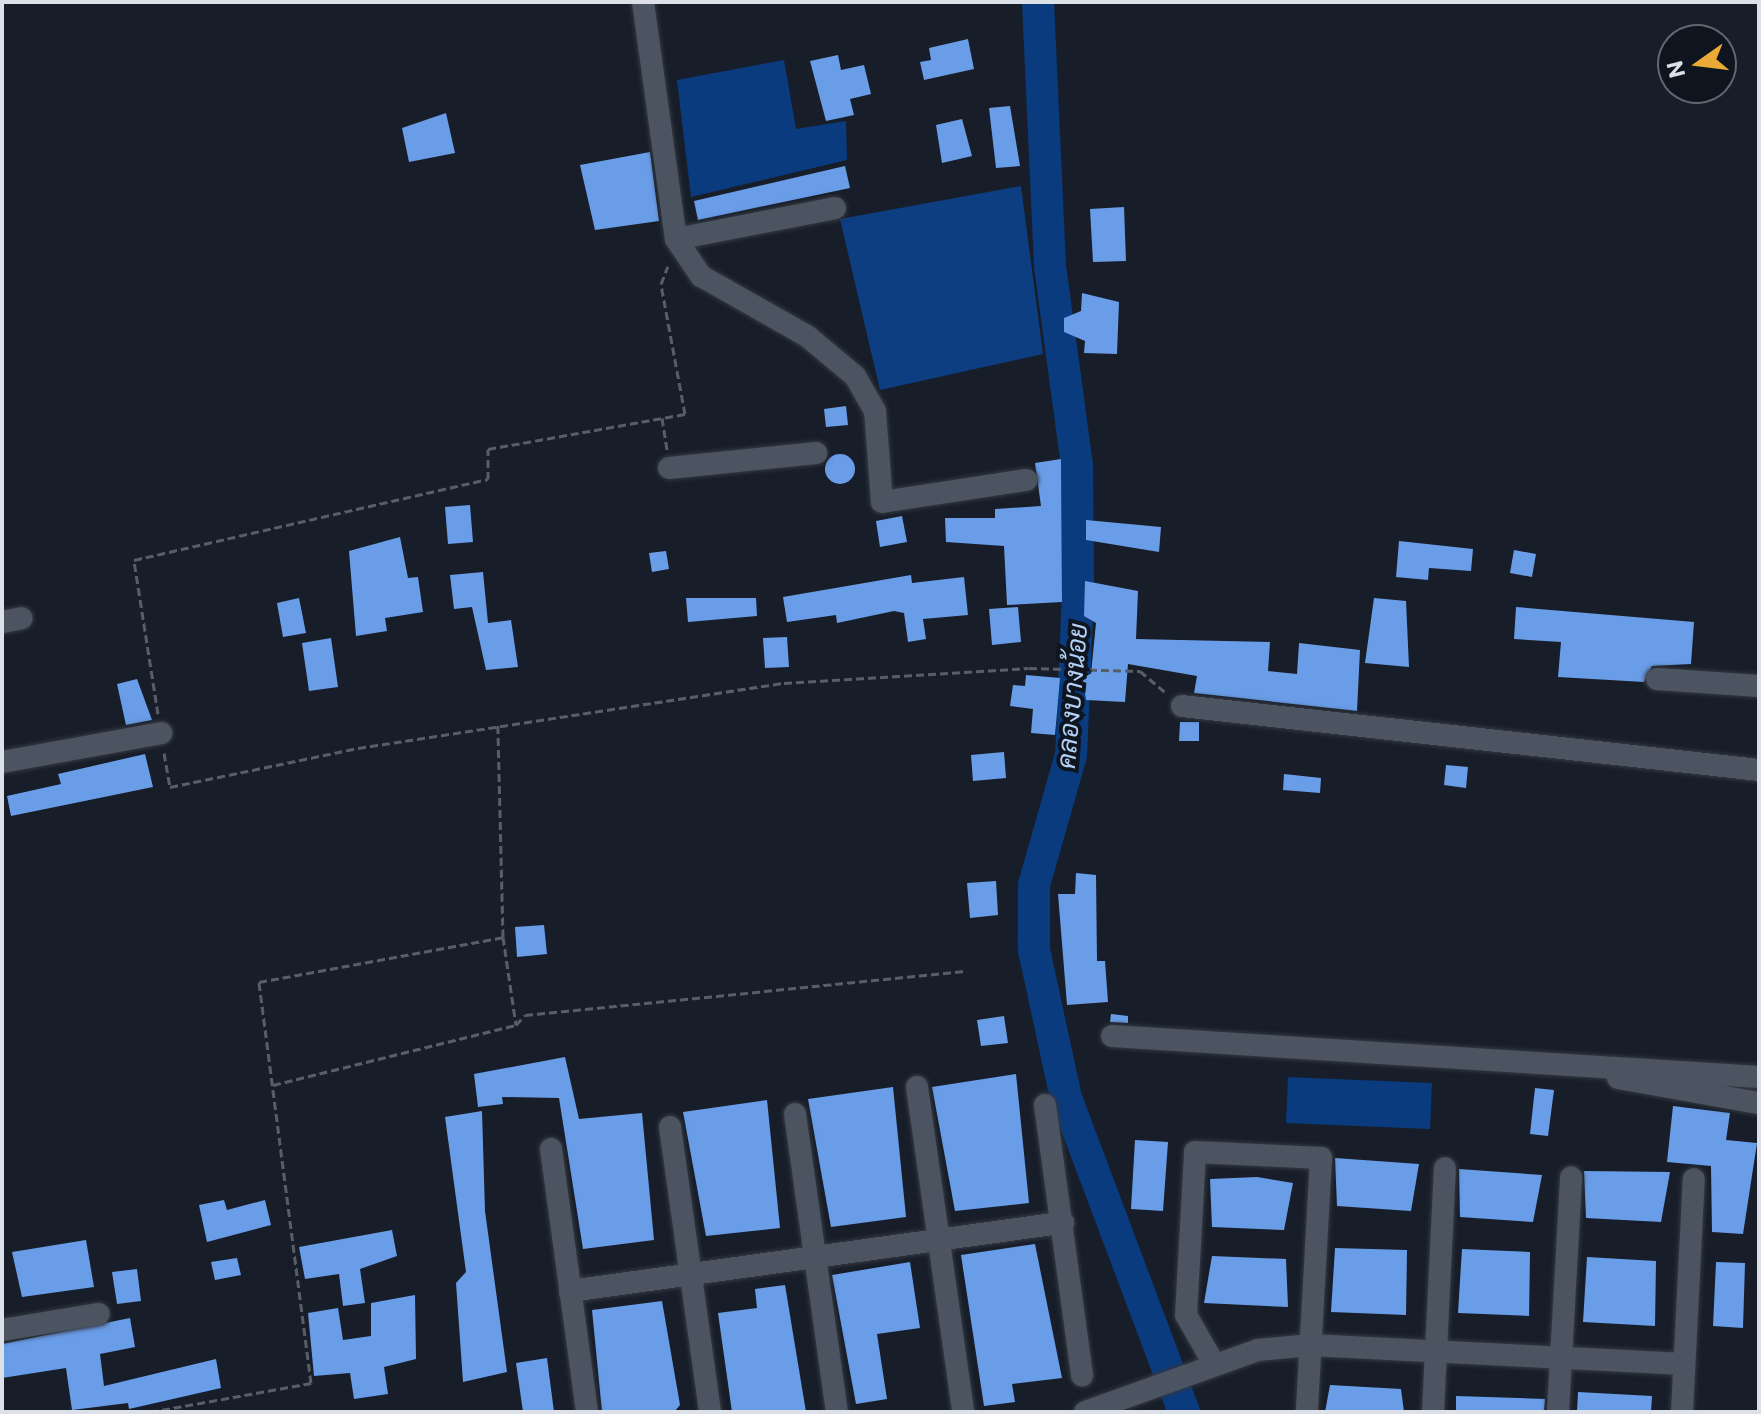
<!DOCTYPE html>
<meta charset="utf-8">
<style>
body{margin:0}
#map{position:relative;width:1761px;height:1414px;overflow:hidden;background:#171e29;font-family:Commissioner,Sarabun,sans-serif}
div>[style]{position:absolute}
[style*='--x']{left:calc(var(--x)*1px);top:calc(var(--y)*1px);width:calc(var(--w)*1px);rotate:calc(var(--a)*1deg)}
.forest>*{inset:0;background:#0d3e81}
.water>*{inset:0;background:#093b7e}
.river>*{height:32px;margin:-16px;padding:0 16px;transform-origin:16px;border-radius:16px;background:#093b7e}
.building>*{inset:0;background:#6a9de8}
.round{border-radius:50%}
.path>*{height:3px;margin-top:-1.5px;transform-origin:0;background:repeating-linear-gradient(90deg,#585e68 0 8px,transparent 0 12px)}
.roads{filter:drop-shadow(0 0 2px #343841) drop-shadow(0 0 2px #343841)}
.minor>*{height:22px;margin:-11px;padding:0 11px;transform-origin:11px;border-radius:11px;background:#4b5460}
span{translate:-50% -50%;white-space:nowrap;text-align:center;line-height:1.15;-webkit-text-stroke:8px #0e151f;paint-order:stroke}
.water-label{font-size:26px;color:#b5d0f7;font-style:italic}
.frame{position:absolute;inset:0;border:4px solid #dce1e9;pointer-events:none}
.north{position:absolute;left:1657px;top:24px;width:80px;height:80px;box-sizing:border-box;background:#0e151f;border:2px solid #606770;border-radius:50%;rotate:256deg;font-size:22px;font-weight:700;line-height:32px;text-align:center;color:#dce1e9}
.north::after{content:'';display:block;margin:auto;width:28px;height:36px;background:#e9aa38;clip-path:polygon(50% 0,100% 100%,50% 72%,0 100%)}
</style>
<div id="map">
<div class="forest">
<div style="clip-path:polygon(1021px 186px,1043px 354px,880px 390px,840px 219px)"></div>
</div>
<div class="water">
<div style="clip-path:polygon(784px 60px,796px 129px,846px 121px,847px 160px,691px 197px,677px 80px)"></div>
<div style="clip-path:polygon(1288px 1077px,1432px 1083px,1430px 1129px,1286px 1123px)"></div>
</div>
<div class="river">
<div style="--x:1038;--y:2;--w:264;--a:87.4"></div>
<div style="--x:1050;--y:266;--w:201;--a:82.3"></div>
<div style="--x:1077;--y:465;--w:126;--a:89.5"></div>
<div style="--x:1078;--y:591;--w:164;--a:92.4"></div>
<div style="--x:1071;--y:755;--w:135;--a:105.9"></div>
<div style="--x:1034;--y:885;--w:65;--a:90"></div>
<div style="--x:1034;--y:950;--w:151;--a:77.8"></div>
<div style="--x:1066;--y:1098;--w:335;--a:69.4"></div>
</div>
<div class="building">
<div style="clip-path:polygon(968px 39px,974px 69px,924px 80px,920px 62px,931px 60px,929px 48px)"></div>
<div style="clip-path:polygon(838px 55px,841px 70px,864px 65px,871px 94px,850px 99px,854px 115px,826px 121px,810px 61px)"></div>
<div style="clip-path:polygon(1010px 106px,1020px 166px,996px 168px,989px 108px)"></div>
<div style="clip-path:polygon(446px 113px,455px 153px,409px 162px,402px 128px)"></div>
<div style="clip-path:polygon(962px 119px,972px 156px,942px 163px,936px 125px)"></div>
<div style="clip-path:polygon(650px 152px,659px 221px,595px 230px,580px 165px)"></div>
<div style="clip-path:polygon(845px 166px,850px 188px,698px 220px,694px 201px)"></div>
<div style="clip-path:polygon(1124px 207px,1126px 261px,1093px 262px,1090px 209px)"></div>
<div style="clip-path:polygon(1082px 293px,1119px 302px,1117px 354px,1084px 353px,1085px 341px,1064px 332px,1064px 318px,1081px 311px)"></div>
<div style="clip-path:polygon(846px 406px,848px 425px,826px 427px,824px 409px)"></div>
<div class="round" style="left:825px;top:454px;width:30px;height:30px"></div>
<div style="clip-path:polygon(1061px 459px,1062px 602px,1007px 605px,1004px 546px,946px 542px,945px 518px,995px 518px,995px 509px,1041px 506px,1035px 463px)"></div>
<div style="clip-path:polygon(470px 505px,473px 542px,448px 544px,445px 507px)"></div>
<div style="clip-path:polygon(902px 516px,907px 542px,880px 547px,876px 521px)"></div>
<div style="clip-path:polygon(1086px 520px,1161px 527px,1159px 552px,1086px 540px)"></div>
<div style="clip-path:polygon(400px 537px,408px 578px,418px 577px,423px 612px,385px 618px,387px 631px,356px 636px,349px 551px)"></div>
<div style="clip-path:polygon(1399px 541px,1473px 549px,1471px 571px,1429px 568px,1428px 580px,1396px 577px)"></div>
<div style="clip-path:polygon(1514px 550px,1536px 554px,1532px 577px,1510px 573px)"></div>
<div style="clip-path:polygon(666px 551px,669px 569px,652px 572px,649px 553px)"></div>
<div style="clip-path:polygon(483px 572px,488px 623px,511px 620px,518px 667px,486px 670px,472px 607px,454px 609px,450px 575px)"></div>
<div style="clip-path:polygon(911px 575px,912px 583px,964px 577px,968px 615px,923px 619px,926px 639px,908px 642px,904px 613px,894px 611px,837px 623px,836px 615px,787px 622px,783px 597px)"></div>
<div style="clip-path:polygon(1085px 581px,1138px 591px,1136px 639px,1270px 642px,1268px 671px,1297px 674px,1299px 643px,1360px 650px,1357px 711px,1194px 693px,1197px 676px,1128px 664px,1125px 702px,1086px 700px,1082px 673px,1091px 674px,1096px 623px,1084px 616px)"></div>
<div style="clip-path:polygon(299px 598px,306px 633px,283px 637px,277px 603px)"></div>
<div style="clip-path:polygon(686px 598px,756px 598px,757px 616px,688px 622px)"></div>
<div style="clip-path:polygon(1374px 598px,1406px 601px,1409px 667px,1365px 663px)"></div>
<div style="clip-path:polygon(1018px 607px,1021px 642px,992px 645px,989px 609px)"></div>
<div style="clip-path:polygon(1516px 607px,1694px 622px,1691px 664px,1652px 666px,1644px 682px,1558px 677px,1561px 642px,1514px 639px)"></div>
<div style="clip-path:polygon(787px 637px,789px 667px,765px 668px,763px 638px)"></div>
<div style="clip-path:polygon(331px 638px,338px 687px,309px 691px,302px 643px)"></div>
<div style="clip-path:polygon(1026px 675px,1060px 678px,1055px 735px,1031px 733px,1033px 709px,1010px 706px,1013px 685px,1025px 686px)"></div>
<div style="clip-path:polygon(137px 679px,152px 720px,126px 725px,117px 684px)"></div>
<div style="clip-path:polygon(1180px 722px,1199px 722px,1199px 741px,1179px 741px)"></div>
<div style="clip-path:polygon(1004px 752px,1006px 778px,973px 781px,971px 755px)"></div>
<div style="clip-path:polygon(145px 754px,153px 787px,11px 816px,7px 796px,61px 784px,58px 774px)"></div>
<div style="clip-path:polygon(1446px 765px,1468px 767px,1466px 788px,1444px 785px)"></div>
<div style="clip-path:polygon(1284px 774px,1321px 778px,1320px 793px,1283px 790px)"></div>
<div style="clip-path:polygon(1076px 873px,1096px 875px,1097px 961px,1105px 961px,1108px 1002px,1067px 1005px,1058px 894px,1075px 894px)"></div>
<div style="clip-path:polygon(996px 881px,998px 915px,970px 918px,967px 883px)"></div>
<div style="clip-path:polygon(544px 925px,547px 954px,517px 957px,515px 927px)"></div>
<div style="clip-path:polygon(1111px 1014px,1128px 1016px,1128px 1023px,1110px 1022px)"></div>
<div style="clip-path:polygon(1004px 1016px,1008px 1043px,981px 1046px,977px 1020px)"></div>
<div style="clip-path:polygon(565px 1057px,579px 1119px,642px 1113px,654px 1240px,583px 1249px,559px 1098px,502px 1097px,503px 1104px,478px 1107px,474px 1074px)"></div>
<div style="clip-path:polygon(1016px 1074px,1029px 1203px,955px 1211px,932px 1087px)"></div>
<div style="clip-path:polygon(893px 1087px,906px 1217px,831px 1227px,808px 1099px)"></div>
<div style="clip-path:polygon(1535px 1088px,1554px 1090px,1548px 1136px,1530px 1134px)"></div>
<div style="clip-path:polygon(767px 1100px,780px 1228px,706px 1236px,683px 1112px)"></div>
<div style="clip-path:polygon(1673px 1106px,1730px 1113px,1726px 1140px,1757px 1143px,1743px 1234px,1712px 1232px,1711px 1166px,1667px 1162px)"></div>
<div style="clip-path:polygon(482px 1111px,485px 1211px,507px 1372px,463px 1382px,456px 1283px,466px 1272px,445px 1117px)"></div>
<div style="clip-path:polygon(1135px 1140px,1168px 1142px,1163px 1211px,1131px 1209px)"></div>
<div style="clip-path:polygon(1335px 1158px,1419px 1164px,1411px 1211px,1337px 1206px)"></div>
<div style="clip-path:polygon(1459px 1169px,1542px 1175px,1533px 1222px,1460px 1217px)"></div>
<div style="clip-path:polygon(1584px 1171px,1670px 1172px,1661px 1222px,1586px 1218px)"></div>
<div style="clip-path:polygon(1257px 1177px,1293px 1183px,1284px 1230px,1212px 1227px,1210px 1179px)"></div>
<div style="clip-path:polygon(224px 1200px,227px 1210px,265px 1200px,271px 1225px,207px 1242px,199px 1205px)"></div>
<div style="clip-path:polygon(392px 1230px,397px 1256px,360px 1269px,365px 1303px,343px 1306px,339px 1274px,305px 1279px,299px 1247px)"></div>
<div style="clip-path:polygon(86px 1240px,94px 1287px,22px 1297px,12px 1252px)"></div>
<div style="clip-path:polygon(1035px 1244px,1062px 1378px,1012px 1384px,1015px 1402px,984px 1406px,961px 1255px)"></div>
<div style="clip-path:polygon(1335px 1248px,1407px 1250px,1406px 1315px,1331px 1312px)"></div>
<div style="clip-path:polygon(1462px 1249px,1530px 1252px,1529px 1316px,1458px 1313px)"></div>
<div style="clip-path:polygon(1212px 1256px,1286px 1259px,1288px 1307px,1204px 1303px)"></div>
<div style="clip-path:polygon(1587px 1257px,1656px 1261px,1655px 1326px,1583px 1322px)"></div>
<div style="clip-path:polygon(237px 1258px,241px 1275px,215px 1280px,211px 1262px)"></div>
<div style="clip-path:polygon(910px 1262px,920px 1328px,877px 1334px,887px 1399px,856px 1404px,832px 1275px)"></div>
<div style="clip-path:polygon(1716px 1262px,1745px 1263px,1743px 1328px,1713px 1326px)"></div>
<div style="clip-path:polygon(137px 1269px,141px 1301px,117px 1304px,112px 1272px)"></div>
<div style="clip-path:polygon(785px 1285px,806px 1412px,732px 1412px,718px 1313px,757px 1308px,755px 1289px)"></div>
<div style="clip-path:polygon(415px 1295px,416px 1359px,384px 1367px,388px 1394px,354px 1399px,350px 1373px,314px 1376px,308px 1313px,338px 1308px,343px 1340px,371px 1336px,371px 1303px)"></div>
<div style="clip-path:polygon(662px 1301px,680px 1405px,674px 1412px,602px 1412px,592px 1310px)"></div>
<div style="clip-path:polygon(130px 1318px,135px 1347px,100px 1354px,104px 1386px,216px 1359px,221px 1388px,129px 1409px,128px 1403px,72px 1410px,66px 1368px,2px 1378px,2px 1344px)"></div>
<div style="clip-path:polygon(547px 1358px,554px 1412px,523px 1412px,516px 1363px)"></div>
<div style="clip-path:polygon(1330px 1385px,1401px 1389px,1404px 1412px,1325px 1412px)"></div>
<div style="clip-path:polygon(1578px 1392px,1652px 1396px,1651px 1412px,1577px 1412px)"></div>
<div style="clip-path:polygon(1456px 1396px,1545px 1399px,1544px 1412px,1456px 1412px)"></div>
</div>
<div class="path">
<div style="--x:662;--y:418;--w:32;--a:81"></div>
<div style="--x:158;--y:714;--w:156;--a:-98.9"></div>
<div style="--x:134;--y:560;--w:363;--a:-12.9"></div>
<div style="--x:488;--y:479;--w:30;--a:-90"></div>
<div style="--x:488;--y:449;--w:200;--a:-10.1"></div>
<div style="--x:685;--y:414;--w:132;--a:-100.5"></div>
<div style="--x:661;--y:284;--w:19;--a:-69"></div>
<div style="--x:164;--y:753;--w:35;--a:80"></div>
<div style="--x:170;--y:787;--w:192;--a:-11.7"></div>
<div style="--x:358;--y:748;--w:431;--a:-8.7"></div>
<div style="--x:784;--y:683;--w:245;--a:-3.5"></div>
<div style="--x:1029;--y:668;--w:111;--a:1.5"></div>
<div style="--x:1140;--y:671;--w:34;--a:40"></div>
<div style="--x:503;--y:937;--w:89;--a:81.6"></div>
<div style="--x:516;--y:1025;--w:13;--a:-48"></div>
<div style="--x:525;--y:1015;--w:442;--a:-5.7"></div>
<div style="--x:273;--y:1085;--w:250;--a:-13.9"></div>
<div style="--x:150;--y:1412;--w:164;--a:-10.2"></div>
<div style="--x:311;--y:1383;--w:404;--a:-97.4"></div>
<div style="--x:259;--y:982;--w:248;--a:-10.4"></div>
<div style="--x:503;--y:937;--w:212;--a:-91.4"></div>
</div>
<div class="roads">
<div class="minor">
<div style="--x:643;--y:2;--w:239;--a:82.1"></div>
<div style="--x:676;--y:239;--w:45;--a:56"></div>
<div style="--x:701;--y:276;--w:122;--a:29.5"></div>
<div style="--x:807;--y:336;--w:62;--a:39.8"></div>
<div style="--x:855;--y:376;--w:40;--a:60.3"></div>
<div style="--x:875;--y:411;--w:91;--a:85.6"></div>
<div style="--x:882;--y:502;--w:146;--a:-8.7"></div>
<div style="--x:676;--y:239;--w:162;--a:-11"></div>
<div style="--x:669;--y:468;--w:148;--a:-5.8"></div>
<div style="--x:2;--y:622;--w:20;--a:-11"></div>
<div style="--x:1657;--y:679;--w:102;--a:3.9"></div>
<div style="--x:1182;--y:706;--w:581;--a:6.33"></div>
<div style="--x:2;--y:762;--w:162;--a:-10.3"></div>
<div style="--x:1112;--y:1036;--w:648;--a:3.63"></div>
<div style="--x:1618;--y:1078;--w:143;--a:10.1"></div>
<div style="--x:917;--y:1087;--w:328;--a:81.9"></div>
<div style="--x:1045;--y:1105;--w:273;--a:82.2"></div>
<div style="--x:795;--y:1114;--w:301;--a:82"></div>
<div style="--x:670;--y:1127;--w:288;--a:82"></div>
<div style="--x:551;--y:1149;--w:265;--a:82.2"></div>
<div style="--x:570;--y:1291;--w:498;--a:-7.9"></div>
<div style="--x:2;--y:1330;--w:98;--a:-9.4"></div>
<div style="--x:1214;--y:1364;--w:56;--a:-119.7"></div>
<div style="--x:1186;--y:1315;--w:163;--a:-86.8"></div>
<div style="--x:1195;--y:1152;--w:126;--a:2.7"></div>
<div style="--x:1321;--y:1158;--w:254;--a:93.2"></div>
<div style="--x:1085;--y:1412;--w:184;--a:-19.7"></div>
<div style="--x:1258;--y:1350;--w:53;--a:-5.4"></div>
<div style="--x:1311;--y:1345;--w:373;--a:2.9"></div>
<div style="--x:1433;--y:1412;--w:244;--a:-87.2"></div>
<div style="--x:1558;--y:1412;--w:235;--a:-86.8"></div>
<div style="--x:1682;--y:1412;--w:233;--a:-87.1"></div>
</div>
</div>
<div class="water-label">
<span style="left:1071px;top:696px;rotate:-85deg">คลองบางน้อย</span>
</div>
<div class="frame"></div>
<div class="north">N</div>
</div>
